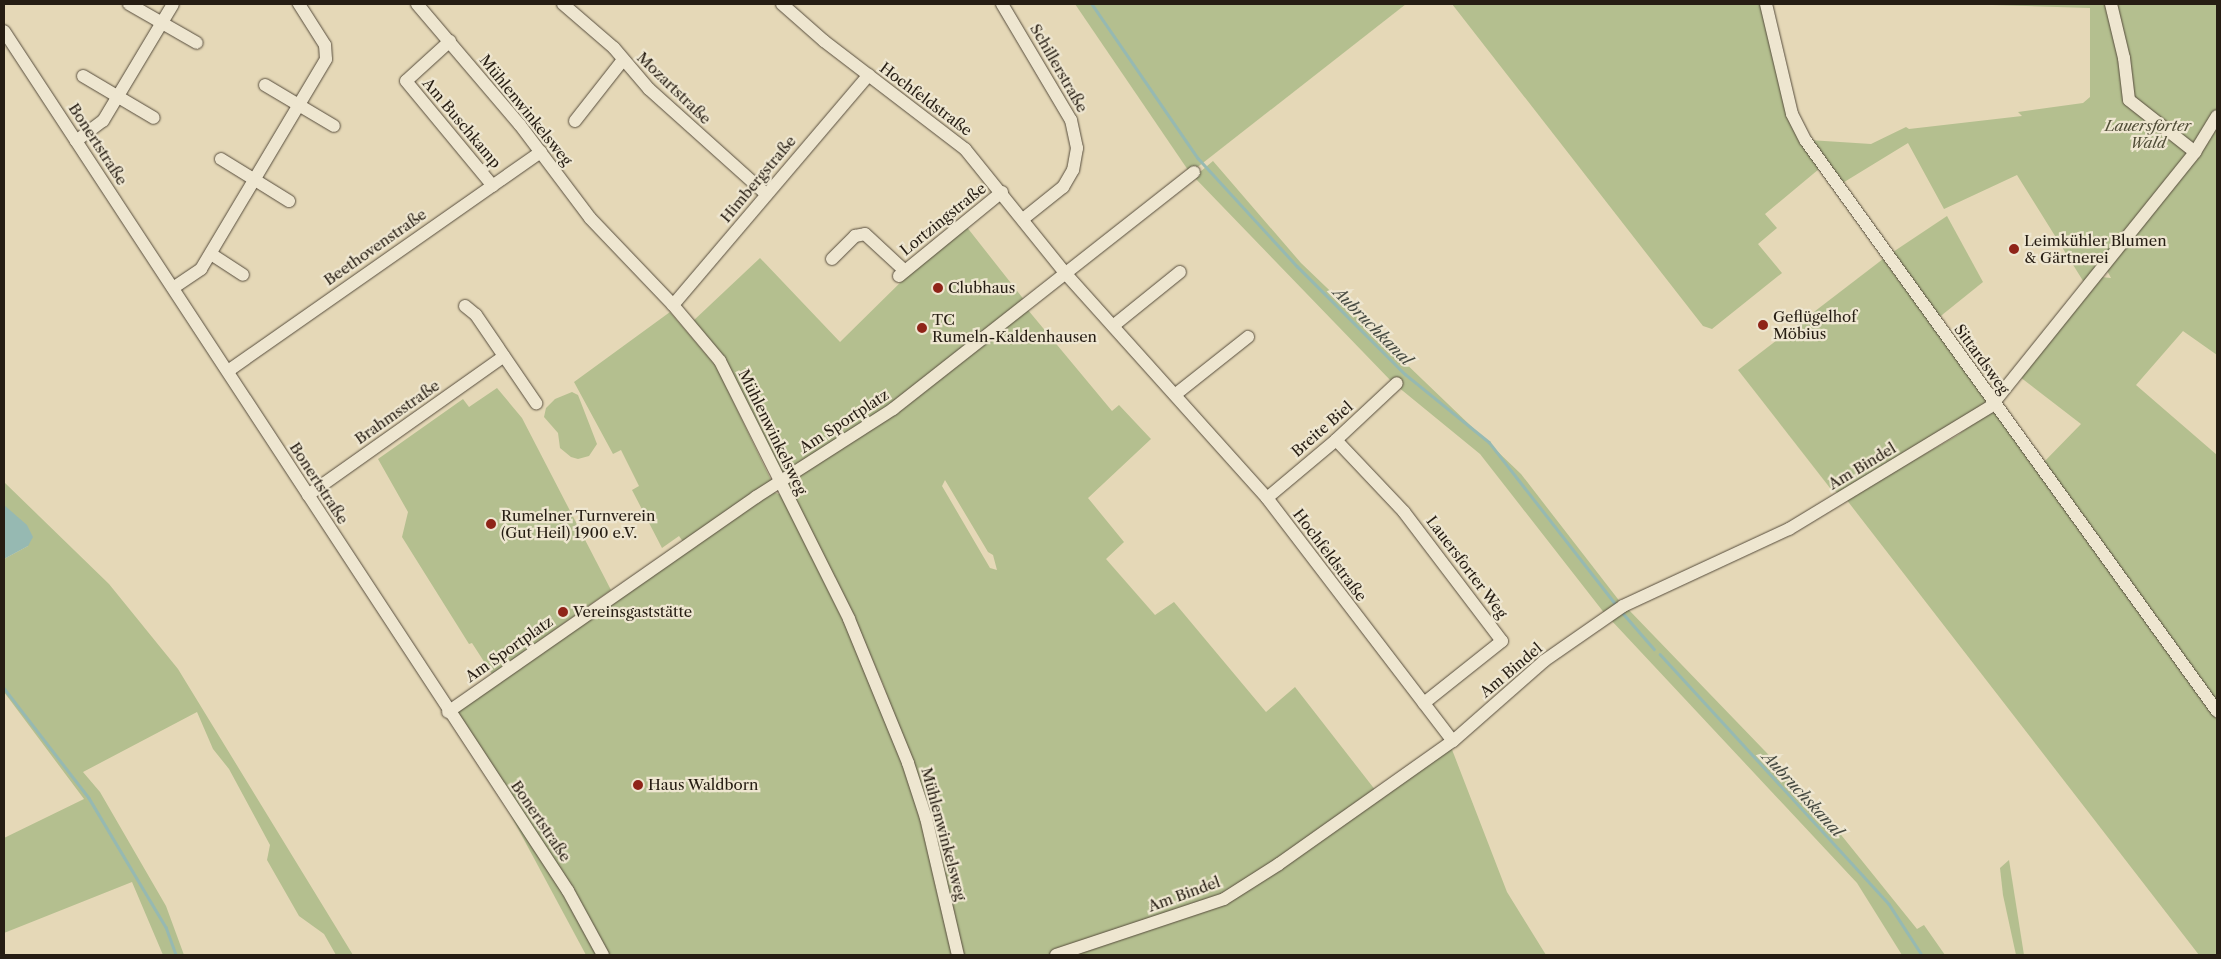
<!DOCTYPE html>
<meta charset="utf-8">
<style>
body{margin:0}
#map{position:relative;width:2221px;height:959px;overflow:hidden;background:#e5d8b7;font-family:"Libre Caslon Text",serif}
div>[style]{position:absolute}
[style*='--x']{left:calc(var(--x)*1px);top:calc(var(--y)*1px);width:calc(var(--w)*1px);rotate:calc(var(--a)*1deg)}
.green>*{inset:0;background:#b4bf8f}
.water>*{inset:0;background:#96b9b2}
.stream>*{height:2.5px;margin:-1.25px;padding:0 1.25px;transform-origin:1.25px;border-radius:1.25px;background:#96b9b2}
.roads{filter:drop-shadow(0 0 1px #564c3c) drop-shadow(0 0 1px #564c3c)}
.minor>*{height:12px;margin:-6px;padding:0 6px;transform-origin:6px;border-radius:6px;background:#eee6d0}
.dots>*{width:14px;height:14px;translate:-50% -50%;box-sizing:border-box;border:2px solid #eee6d0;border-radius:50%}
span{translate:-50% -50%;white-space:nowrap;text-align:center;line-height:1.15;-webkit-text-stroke:4.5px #eee6d0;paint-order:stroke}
.street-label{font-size:15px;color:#261d13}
.park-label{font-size:15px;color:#514e38;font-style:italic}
.poi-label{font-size:15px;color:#261d13}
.left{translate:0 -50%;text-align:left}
.water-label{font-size:16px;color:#484c43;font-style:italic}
.frame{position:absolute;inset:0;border:5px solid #261d13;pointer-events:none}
</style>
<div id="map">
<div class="green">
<div style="clip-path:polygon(1075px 4px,1406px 4px,1190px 173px)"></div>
<div style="clip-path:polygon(1452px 4px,1762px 4px,1780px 81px,1819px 169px,1765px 214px,1777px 228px,1758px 244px,1782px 273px,1712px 329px,1703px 326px)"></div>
<div style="clip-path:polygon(1959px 4px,2217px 4px,2217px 355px,2183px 331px,2136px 385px,2217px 455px,2217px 955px,2199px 955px,1846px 499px,1958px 435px,1998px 404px,2041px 465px,2081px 424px,2020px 377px,2101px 277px,2111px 278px,2103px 263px,2085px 284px,2017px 175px,1944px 209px,1908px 143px,1841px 184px,1809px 140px,1871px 144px,1906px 127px,1909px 129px,2022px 116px,2018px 112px,2083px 103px,2090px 97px,2090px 8px)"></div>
<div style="clip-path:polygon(1213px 161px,1301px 263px,1521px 474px,1621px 603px,1605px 614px,1480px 454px,1392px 382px,1194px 177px)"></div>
<div style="clip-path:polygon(1947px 216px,1983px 282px,1937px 319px,1890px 254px)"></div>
<div style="clip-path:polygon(evenodd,966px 226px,1025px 301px,888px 419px,1028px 310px,1112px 411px,1119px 405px,1151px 439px,1088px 498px,1124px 542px,1106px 559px,1155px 615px,1174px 602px,1266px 712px,1295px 687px,1376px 791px,1222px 896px,1050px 955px,962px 955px,926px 807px,883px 684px,853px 615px,692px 322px,760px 258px,840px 342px,910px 273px,966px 226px,945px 480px,988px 552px,993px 555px,997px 570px,990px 568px,942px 486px,945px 480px)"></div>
<div style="clip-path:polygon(1883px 259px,1987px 399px,1985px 404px,1838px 493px,1830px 488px,1738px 370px)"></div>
<div style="clip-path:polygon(670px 312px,716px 366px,772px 482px,684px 543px,679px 536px,662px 548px,632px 490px,639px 486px,621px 450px,613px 454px,574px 382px)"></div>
<div style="clip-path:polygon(497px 388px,522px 418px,611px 590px,492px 674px,472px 643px,469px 644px,402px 537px,408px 512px,378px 459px,463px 399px,469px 407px)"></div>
<div style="clip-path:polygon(572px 392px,578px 395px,597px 444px,589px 456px,578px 459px,571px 457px,560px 448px,558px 433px,544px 417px,546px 408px,555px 399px)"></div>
<div style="clip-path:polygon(4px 482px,109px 584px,178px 669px,353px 955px,336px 955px,324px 934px,299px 916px,267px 860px,270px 845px,229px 769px,213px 749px,197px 712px,83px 772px,100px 792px,166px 906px,184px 955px,163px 955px,132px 882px,4px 933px,4px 838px,84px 799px,4px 692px,4px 559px,28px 546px,4px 505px)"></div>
<div style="clip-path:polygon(774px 492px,781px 495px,860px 655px,904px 764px,922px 818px,955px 955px,586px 955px,457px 715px,460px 707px)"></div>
<div style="clip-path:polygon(1627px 608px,1817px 805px,1917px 929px,1924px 925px,1945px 955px,1902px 955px,1857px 883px,1611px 620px)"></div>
<div style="clip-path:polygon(1451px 747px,1507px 892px,1546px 955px,1067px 955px,1227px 902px)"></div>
<div style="clip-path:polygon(2009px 860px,2024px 955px,2016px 955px,2003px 895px,2000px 868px)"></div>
</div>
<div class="water">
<div style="clip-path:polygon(4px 505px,27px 525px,33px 537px,28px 546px,4px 559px)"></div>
</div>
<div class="stream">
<div style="--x:1092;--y:4;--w:187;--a:55.5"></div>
<div style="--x:1198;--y:158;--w:147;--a:47.5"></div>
<div style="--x:1297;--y:266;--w:153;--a:45"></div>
<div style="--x:1405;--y:374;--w:108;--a:39"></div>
<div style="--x:1489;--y:442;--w:208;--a:52"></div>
<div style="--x:1622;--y:612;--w:49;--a:49.1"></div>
<div style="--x:1660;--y:654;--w:339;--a:47.5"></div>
<div style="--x:1889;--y:904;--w:61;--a:57.1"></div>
<div style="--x:4;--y:688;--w:139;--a:52.3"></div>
<div style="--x:89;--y:798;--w:150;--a:59.2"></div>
<div style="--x:166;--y:927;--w:30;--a:70"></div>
</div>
<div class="roads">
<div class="minor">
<div style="--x:129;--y:4;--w:78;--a:29.8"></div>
<div style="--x:417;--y:4;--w:159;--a:49.6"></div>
<div style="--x:520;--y:125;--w:116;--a:53"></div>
<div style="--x:590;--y:218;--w:120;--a:46.3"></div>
<div style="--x:673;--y:305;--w:73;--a:50"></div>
<div style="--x:720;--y:361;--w:288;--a:63.4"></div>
<div style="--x:849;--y:619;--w:156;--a:67.7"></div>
<div style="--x:908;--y:763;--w:58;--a:71.9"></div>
<div style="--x:926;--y:818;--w:141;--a:76.9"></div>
<div style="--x:563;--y:4;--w:67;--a:40.8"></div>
<div style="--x:614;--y:48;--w:54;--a:49.5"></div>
<div style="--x:649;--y:89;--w:157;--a:41.9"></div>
<div style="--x:782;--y:4;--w:56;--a:41.4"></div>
<div style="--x:824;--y:41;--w:178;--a:37.5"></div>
<div style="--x:965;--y:149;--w:161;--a:51.1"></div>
<div style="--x:1066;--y:274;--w:301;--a:48.1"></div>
<div style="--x:1267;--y:498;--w:306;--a:52.6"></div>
<div style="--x:1002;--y:4;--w:135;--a:59.3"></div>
<div style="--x:1071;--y:120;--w:29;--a:78"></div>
<div style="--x:1077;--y:148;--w:22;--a:100"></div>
<div style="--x:1073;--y:170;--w:20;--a:120"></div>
<div style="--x:1063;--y:187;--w:51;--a:141.3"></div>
<div style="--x:1766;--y:4;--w:113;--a:76.7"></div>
<div style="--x:1792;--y:114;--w:30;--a:63"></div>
<div style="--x:1806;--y:141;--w:703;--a:54.21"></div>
<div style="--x:2111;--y:4;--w:56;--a:76.5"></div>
<div style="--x:2124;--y:58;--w:42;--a:83.2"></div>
<div style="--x:2129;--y:100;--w:84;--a:38.2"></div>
<div style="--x:4;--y:31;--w:1028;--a:56.74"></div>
<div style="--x:568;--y:891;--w:73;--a:61.3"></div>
<div style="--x:450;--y:41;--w:59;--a:137.7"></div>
<div style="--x:406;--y:81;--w:136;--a:50.4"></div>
<div style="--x:83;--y:76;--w:82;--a:30.6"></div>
<div style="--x:265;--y:85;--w:80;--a:30.7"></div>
<div style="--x:575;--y:121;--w:76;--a:-51.9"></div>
<div style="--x:76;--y:141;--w:34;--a:-37"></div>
<div style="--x:103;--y:121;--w:136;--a:-59.1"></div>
<div style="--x:221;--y:159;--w:80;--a:31.7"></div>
<div style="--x:211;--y:254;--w:38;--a:33"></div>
<div style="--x:832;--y:259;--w:33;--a:-45"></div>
<div style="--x:855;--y:236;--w:10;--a:-11"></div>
<div style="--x:865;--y:234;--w:54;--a:42.8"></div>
<div style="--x:899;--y:276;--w:133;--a:-39.2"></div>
<div style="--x:173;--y:288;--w:34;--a:-34"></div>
<div style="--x:201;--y:269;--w:244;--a:-59.2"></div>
<div style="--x:326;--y:59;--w:14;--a:-94"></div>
<div style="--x:325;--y:45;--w:49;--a:-122.4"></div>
<div style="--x:673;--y:305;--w:302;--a:-49.6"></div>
<div style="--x:465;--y:306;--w:14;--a:39"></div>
<div style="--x:476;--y:315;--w:107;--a:55.7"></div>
<div style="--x:1113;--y:326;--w:86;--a:-38.9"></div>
<div style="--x:228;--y:371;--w:382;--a:-35"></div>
<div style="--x:1176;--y:394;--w:92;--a:-38.4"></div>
<div style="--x:1336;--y:440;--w:99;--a:46.6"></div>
<div style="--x:1404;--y:512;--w:162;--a:52.8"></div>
<div style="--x:1502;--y:641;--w:100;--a:141.5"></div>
<div style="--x:308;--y:495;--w:240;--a:-35.3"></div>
<div style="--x:1267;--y:498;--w:90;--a:-40"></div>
<div style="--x:1336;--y:440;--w:83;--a:-43.1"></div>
<div style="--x:448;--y:712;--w:376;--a:-34.9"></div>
<div style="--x:756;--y:497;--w:163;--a:-32.7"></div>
<div style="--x:893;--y:409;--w:383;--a:-38.2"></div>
<div style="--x:1056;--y:955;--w:177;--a:-18.4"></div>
<div style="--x:1224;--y:899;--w:65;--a:-32.5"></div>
<div style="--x:1279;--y:864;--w:213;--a:-35.3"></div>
<div style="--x:1453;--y:741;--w:121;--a:-41.3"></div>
<div style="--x:1544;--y:661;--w:96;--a:-34.8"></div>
<div style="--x:1623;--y:606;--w:183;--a:-24.9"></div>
<div style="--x:1789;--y:529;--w:237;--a:-31.3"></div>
<div style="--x:1991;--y:406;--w:326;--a:-51.2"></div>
<div style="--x:2195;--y:152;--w:42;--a:-58.6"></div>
</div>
</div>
<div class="dots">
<div style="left:2014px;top:249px;background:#8f2418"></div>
<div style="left:938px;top:288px;background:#8f2418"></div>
<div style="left:1763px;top:325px;background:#8f2418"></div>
<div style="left:922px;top:328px;background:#8f2418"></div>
<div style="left:491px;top:524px;background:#8f2418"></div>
<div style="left:563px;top:612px;background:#8f2418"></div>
<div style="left:638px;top:785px;background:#8f2418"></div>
</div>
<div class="street-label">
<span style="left:1059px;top:68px;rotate:60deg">Schillerstraße</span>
<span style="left:674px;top:88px;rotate:44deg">Mozartstraße</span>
<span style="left:926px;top:99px;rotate:37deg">Hochfeldstraße</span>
<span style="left:526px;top:110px;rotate:51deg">Mühlenwinkelsweg</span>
<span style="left:462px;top:123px;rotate:50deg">Am Buschkamp</span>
<span style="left:98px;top:144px;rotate:57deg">Bonertstraße</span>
<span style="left:758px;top:179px;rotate:-50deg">Himbergstraße</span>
<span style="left:943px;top:219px;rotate:-39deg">Lortzingstraße</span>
<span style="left:375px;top:247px;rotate:-35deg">Beethovenstraße</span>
<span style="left:1982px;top:359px;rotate:54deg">Sittardsweg</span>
<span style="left:397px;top:412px;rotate:-35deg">Brahmsstraße</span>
<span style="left:844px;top:421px;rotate:-33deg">Am Sportplatz</span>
<span style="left:1322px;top:429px;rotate:-41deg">Breite Biel</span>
<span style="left:773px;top:432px;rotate:64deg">Mühlenwinkelsweg</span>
<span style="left:1862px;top:466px;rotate:-31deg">Am Bindel</span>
<span style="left:319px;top:483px;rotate:57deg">Bonertstraße</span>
<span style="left:1330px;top:555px;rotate:53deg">Hochfeldstraße</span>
<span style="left:1467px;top:567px;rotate:53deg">Lauersforter Weg</span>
<span style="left:509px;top:649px;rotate:-35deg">Am Sportplatz</span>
<span style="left:1511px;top:670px;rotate:-40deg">Am Bindel</span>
<span style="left:541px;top:821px;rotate:56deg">Bonertstraße</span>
<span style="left:944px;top:834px;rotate:75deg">Mühlenwinkelsweg</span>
<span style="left:1184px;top:894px;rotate:-20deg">Am Bindel</span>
</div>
<div class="park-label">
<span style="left:2148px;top:134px">Lauersforter<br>Wald</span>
</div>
<div class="poi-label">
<span class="left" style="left:2024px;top:249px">Leimkühler Blumen<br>&amp; Gärtnerei</span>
<span class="left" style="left:948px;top:288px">Clubhaus</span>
<span class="left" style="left:1773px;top:325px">Geflügelhof<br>Möbius</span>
<span class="left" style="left:932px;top:328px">TC<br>Rumeln-Kaldenhausen</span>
<span class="left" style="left:501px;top:524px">Rumelner Turnverein<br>(Gut Heil) 1900 e.V.</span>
<span class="left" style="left:573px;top:612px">Vereinsgaststätte</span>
<span class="left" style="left:648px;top:785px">Haus Waldborn</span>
</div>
<div class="water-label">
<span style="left:1373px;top:326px;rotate:45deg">Aubruchkanal</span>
<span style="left:1803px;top:794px;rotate:47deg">Aubruchskanal</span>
</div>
<div class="frame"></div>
</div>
